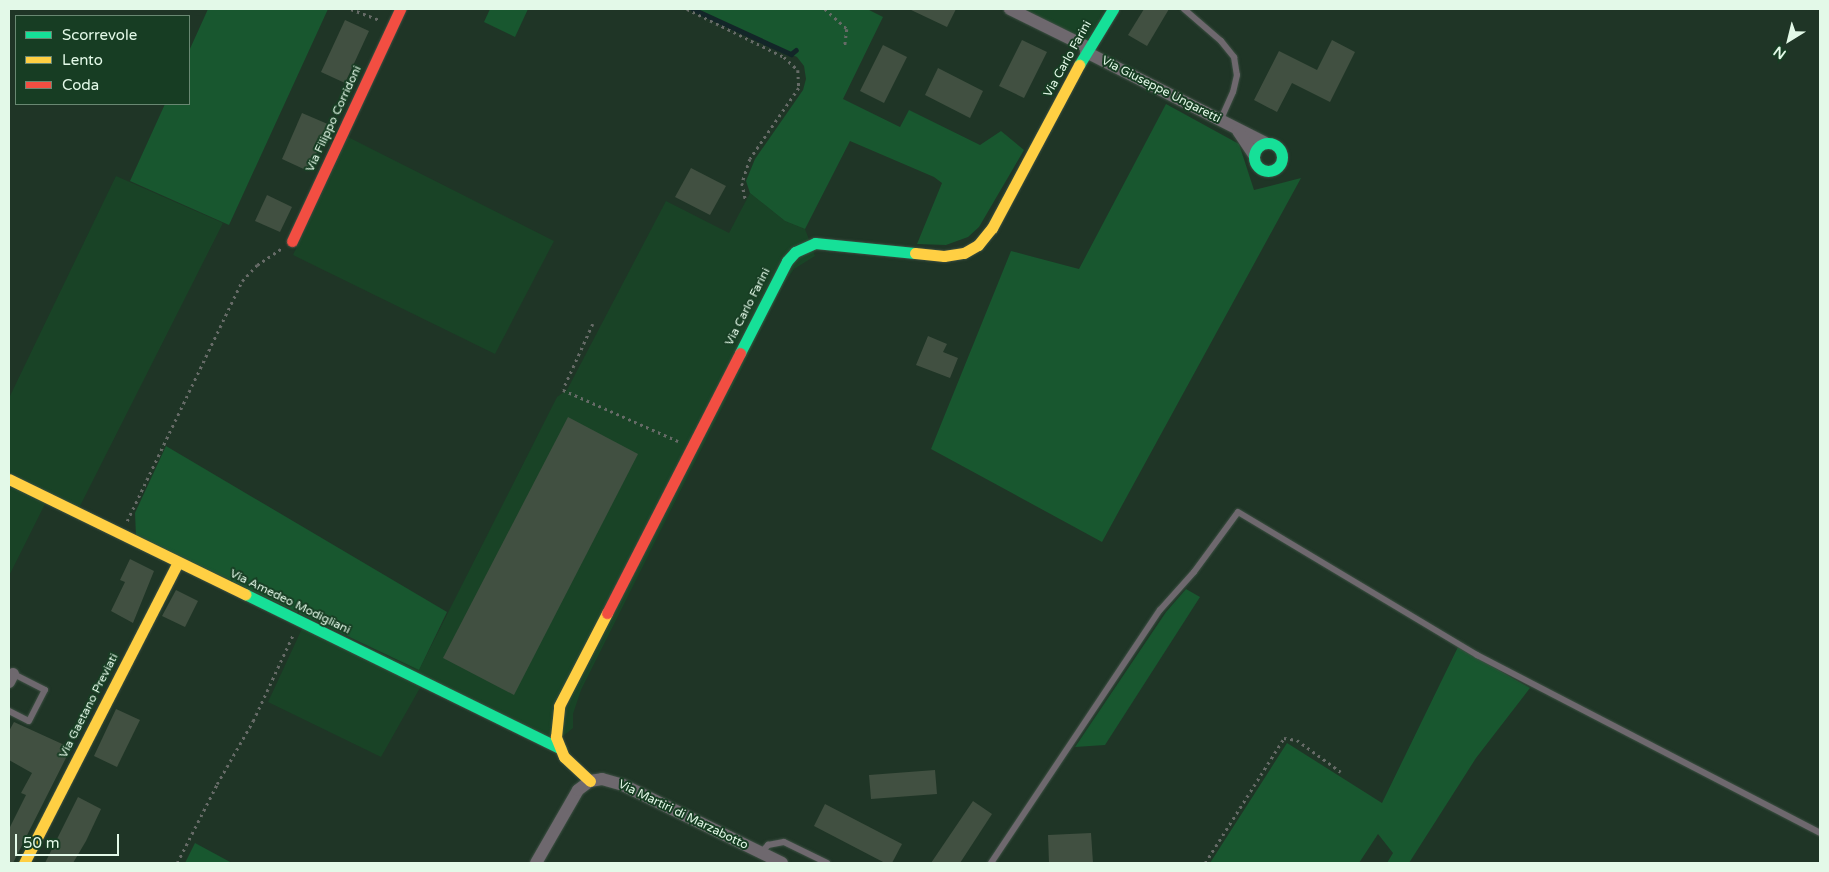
<!DOCTYPE html>
<style>
body{margin:0}
#map{position:relative;width:1829px;height:872px;overflow:hidden;background:#1f3526;font-family:"Varela Round",sans-serif}
div>[style]{position:absolute}
[style*='--x']{left:calc(var(--x)*1px);top:calc(var(--y)*1px);width:calc(var(--w)*1px);rotate:calc(var(--a)*1deg)}
.built>*{inset:0;background:#194326}
.green>*{inset:0;background:#18572f}
.stream>*{height:4.5px;margin:-2.25px;padding:0 2.25px;transform-origin:2.25px;border-radius:2.25px;background:#132628}
.building>*{inset:0;background:#415041}
.path>*{height:2.5px;margin-top:-1.25px;transform-origin:0;background:repeating-linear-gradient(90deg,#666b67 0 2.5px,transparent 0 6.5px)}
.roads{filter:drop-shadow(0 0 1px #3c4f42) drop-shadow(0 0 1px #3c4f42)}
.lane>*{height:6px;margin:-3px;padding:0 3px;transform-origin:3px;border-radius:3px;background:#6e686e}
.street>*{height:12px;margin:-6px;padding:0 6px;transform-origin:6px;border-radius:6px;background:#6e686e}
.fast>*{height:11px;margin:-5.5px;padding:0 5.5px;transform-origin:5.5px;border-radius:5.5px;background:#16e098}
.fast>.ring{margin:-5.5px;padding:0;box-sizing:content-box;background:none;border:11px solid #16e098;border-radius:50%}
.slow>*{height:11px;margin:-5.5px;padding:0 5.5px;transform-origin:5.5px;border-radius:5.5px;background:#ffcf43}
.jam>*{height:11px;margin:-5.5px;padding:0 5.5px;transform-origin:5.5px;border-radius:5.5px;background:#f24e42}
span{translate:-50% -50%;white-space:nowrap;text-align:center;line-height:1.15;-webkit-text-stroke:4px #173d23;paint-order:stroke}
.street-label{font-size:12px;color:#e3f9e8}
.frame{position:absolute;inset:0;border:10px solid #e3f9e8;pointer-events:none}
.legend{position:absolute;left:15px;top:15px;width:175px;height:90px;box-sizing:border-box;background:#173d23;border:1px solid #698872;margin:0;padding:6px 9px;list-style:none;font-size:15px;color:#e3f9e8}
.legend li{display:flex;align-items:center;gap:10px;height:25px}
.legend b{width:25px;border:1px solid #698872}
.north{position:absolute;left:1764px;top:15px;width:50px;height:50px;-webkit-text-stroke:4px #173d23;paint-order:stroke;rotate:216deg;font-size:14px;font-weight:700;line-height:20px;text-align:center;color:#e3f9e8}
.north::after{content:'';display:block;margin:auto;width:18px;height:22px;background:#e3f9e8;clip-path:polygon(50% 0,100% 100%,50% 72%,0 100%)}
.scale{position:absolute;left:15px;top:834px;width:104px;height:22px;box-sizing:border-box;border:2px solid #e3f9e8;border-top:0;padding-left:6px;font-size:15px;line-height:18px;white-space:nowrap;color:#e3f9e8;-webkit-text-stroke:4px #173d23;paint-order:stroke}
</style>
<div id="map">
<div class="built">
<div style="clip-path:polygon(1020px 9px,1108px 9px,1089px 42px)"></div>
<div style="clip-path:polygon(348px 137px,554px 241px,495px 354px,293px 255px)"></div>
<div style="clip-path:polygon(116px 176px,223px 223px,79px 508px,50px 494px,9px 576px,9px 398px)"></div>
<div style="clip-path:polygon(750px 193px,785px 221px,805px 229px,815px 256px,794px 269px,785px 282px,581px 690px,573px 714px,573px 728px,556px 742px,425px 679px,381px 757px,268px 702px,306px 620px,419px 670px,557px 397px,567px 390px,666px 201px,729px 233px)"></div>
</div>
<div class="green">
<div style="clip-path:polygon(208px 9px,328px 9px,229px 225px,130px 181px,165px 104px,189px 104px,189px 51px)"></div>
<div style="clip-path:polygon(490px 9px,528px 9px,515px 37px,484px 22px)"></div>
<div style="clip-path:polygon(695px 9px,867px 9px,883px 17px,843px 99px,900px 127px,909px 110px,980px 145px,1001px 131px,1024px 150px,979px 227px,968px 237px,946px 245px,917px 244px,942px 183px,934px 177px,850px 141px,805px 229px,785px 221px,750px 193px,746px 181px,755px 159px,803px 90px,806px 79px,804px 66px,797px 57px)"></div>
<div style="clip-path:polygon(1166px 104px,1239px 144px,1254px 190px,1301px 178px,1102px 542px,931px 449px,1011px 251px,1079px 269px)"></div>
<div style="clip-path:polygon(166px 446px,447px 612px,419px 670px,136px 536px,135px 513px)"></div>
<div style="clip-path:polygon(1186px 589px,1200px 597px,1105px 745px,1075px 747px,1166px 612px)"></div>
<div style="clip-path:polygon(1458px 647px,1530px 688px,1476px 758px,1409px 863px,1387px 863px,1393px 853px,1378px 834px,1359px 863px,1210px 863px,1287px 743px,1382px 803px)"></div>
<div style="clip-path:polygon(195px 843px,232px 863px,185px 863px)"></div>
</div>
<div class="stream">
<div style="--x:693;--y:9;--w:108;--a:24.7"></div>
<div style="--x:791;--y:54;--w:6;--a:-39"></div>
</div>
<div class="building">
<div style="clip-path:polygon(909px 9px,956px 9px,947px 27px)"></div>
<div style="clip-path:polygon(1144px 9px,1169px 9px,1147px 46px,1128px 35px)"></div>
<div style="clip-path:polygon(345px 20px,369px 31px,345px 83px,321px 72px)"></div>
<div style="clip-path:polygon(1022px 40px,1047px 52px,1024px 98px,999px 86px)"></div>
<div style="clip-path:polygon(1332px 40px,1355px 52px,1330px 102px,1292px 83px,1277px 112px,1254px 100px,1279px 51px,1317px 70px)"></div>
<div style="clip-path:polygon(883px 45px,907px 57px,884px 103px,860px 91px)"></div>
<div style="clip-path:polygon(938px 68px,983px 91px,970px 118px,925px 95px)"></div>
<div style="clip-path:polygon(302px 113px,330px 125px,308px 171px,282px 159px)"></div>
<div style="clip-path:polygon(691px 168px,726px 186px,710px 215px,675px 197px)"></div>
<div style="clip-path:polygon(267px 195px,292px 207px,280px 232px,255px 221px)"></div>
<div style="clip-path:polygon(928px 336px,947px 344px,943px 352px,958px 358px,950px 378px,916px 365px)"></div>
<div style="clip-path:polygon(568px 417px,638px 454px,514px 695px,443px 658px)"></div>
<div style="clip-path:polygon(130px 559px,154px 571px,133px 623px,111px 611px,125px 582px,120px 580px)"></div>
<div style="clip-path:polygon(176px 590px,198px 601px,185px 627px,162px 616px)"></div>
<div style="clip-path:polygon(116px 709px,140px 720px,117px 767px,94px 756px)"></div>
<div style="clip-path:polygon(14px 722px,71px 748px,13px 863px,9px 863px,9px 829px,26px 795px,21px 793px,32px 773px,9px 760px,9px 731px)"></div>
<div style="clip-path:polygon(935px 770px,937px 794px,871px 799px,869px 775px)"></div>
<div style="clip-path:polygon(78px 797px,101px 809px,86px 841px,73px 863px,45px 863px)"></div>
<div style="clip-path:polygon(973px 801px,992px 814px,960px 863px,931px 863px)"></div>
<div style="clip-path:polygon(825px 804px,902px 844px,892px 863px,885px 863px,814px 826px)"></div>
<div style="clip-path:polygon(1091px 833px,1093px 863px,1049px 863px,1048px 835px)"></div>
</div>
<div class="path">
<div style="--x:351;--y:9;--w:31;--a:21"></div>
<div style="--x:687;--y:9;--w:108;--a:26.3"></div>
<div style="--x:784;--y:57;--w:19;--a:43"></div>
<div style="--x:798;--y:70;--w:18;--a:87"></div>
<div style="--x:799;--y:88;--w:86;--a:124.6"></div>
<div style="--x:750;--y:159;--w:25;--a:108"></div>
<div style="--x:742;--y:183;--w:19;--a:78"></div>
<div style="--x:825;--y:9;--w:30;--a:42"></div>
<div style="--x:847;--y:29;--w:17;--a:97"></div>
<div style="--x:593;--y:324;--w:72;--a:114.4"></div>
<div style="--x:563;--y:390;--w:126;--a:23.9"></div>
<div style="--x:127;--y:521;--w:266;--a:-64.4"></div>
<div style="--x:242;--y:281;--w:22;--a:-47"></div>
<div style="--x:257;--y:265;--w:29;--a:-34"></div>
<div style="--x:177;--y:863;--w:89;--a:-63.1"></div>
<div style="--x:217;--y:784;--w:73;--a:-60.3"></div>
<div style="--x:253;--y:721;--w:95;--a:-65.1"></div>
<div style="--x:1205;--y:863;--w:148;--a:-57.7"></div>
<div style="--x:1284;--y:738;--w:13;--a:9"></div>
<div style="--x:1297;--y:740;--w:54;--a:36"></div>
</div>
<div class="roads">
<div class="lane">
<div style="--x:1184;--y:9;--w:49;--a:40.9"></div>
<div style="--x:1221;--y:41;--w:21;--a:51"></div>
<div style="--x:1234;--y:57;--w:18;--a:81"></div>
<div style="--x:1237;--y:75;--w:17;--a:103"></div>
<div style="--x:1233;--y:92;--w:32;--a:114"></div>
<div style="--x:9;--y:711;--w:22;--a:27"></div>
<div style="--x:29;--y:721;--w:35;--a:-63"></div>
<div style="--x:45;--y:690;--w:36;--a:-153"></div>
<div style="--x:761;--y:853;--w:11;--a:-49"></div>
<div style="--x:768;--y:845;--w:16;--a:-11"></div>
<div style="--x:784;--y:842;--w:48;--a:26"></div>
<div style="--x:991;--y:863;--w:304;--a:-56.3"></div>
<div style="--x:1160;--y:610;--w:51;--a:-48.2"></div>
<div style="--x:1194;--y:572;--w:74;--a:-53.7"></div>
<div style="--x:1238;--y:512;--w:279;--a:30.9"></div>
<div style="--x:1477;--y:655;--w:386;--a:27.4"></div>
</div>
<div class="street">
<div style="--x:1010;--y:9;--w:88;--a:26.3"></div>
<div style="--x:1086;--y:52;--w:201;--a:26.9"></div>
<div style="--x:1238;--y:131;--w:29;--a:56"></div>
<div style="--x:9;--y:682;--w:9;--a:-63"></div>
<div style="--x:536;--y:863;--w:84;--a:-60.1"></div>
<div style="--x:578;--y:790;--w:15;--a:-37"></div>
<div style="--x:590;--y:781;--w:12;--a:-9"></div>
<div style="--x:602;--y:779;--w:22;--a:16"></div>
<div style="--x:623;--y:785;--w:177;--a:26.1"></div>
</div>
<div class="fast">
<div style="--x:1079;--y:65;--w:66;--a:-58.7"></div>
<div class="ring" style="left:1254px;top:143px;width:17px;height:17px"></div>
<div style="--x:740;--y:353;--w:103;--a:-62.9"></div>
<div style="--x:787;--y:261;--w:12;--a:-48"></div>
<div style="--x:795;--y:252;--w:22;--a:-24"></div>
<div style="--x:815;--y:243;--w:100;--a:5.7"></div>
<div style="--x:245;--y:594;--w:351;--a:26.1"></div>
</div>
<div class="slow">
<div style="--x:915;--y:253;--w:29;--a:6"></div>
<div style="--x:944;--y:256;--w:20;--a:-9"></div>
<div style="--x:964;--y:253;--w:16;--a:-30"></div>
<div style="--x:978;--y:245;--w:22;--a:-51"></div>
<div style="--x:992;--y:228;--w:185;--a:-61.9"></div>
<div style="--x:9;--y:479;--w:263;--a:26"></div>
<div style="--x:590;--y:781;--w:35;--a:-137"></div>
<div style="--x:564;--y:757;--w:22;--a:-112"></div>
<div style="--x:556;--y:737;--w:31;--a:-84"></div>
<div style="--x:559;--y:706;--w:105;--a:-62.7"></div>
<div style="--x:24;--y:863;--w:338;--a:-62.9"></div>
</div>
<div class="jam">
<div style="--x:292;--y:241;--w:256;--a:-65"></div>
<div style="--x:607;--y:613;--w:292;--a:-62.9"></div>
</div>
</div>
<div class="street-label">
<span style="left:1068px;top:59px;rotate:-61deg">Via Carlo Farini</span>
<span style="left:1161px;top:90px;rotate:27deg">Via Giuseppe Ungaretti</span>
<span style="left:334px;top:119px;rotate:-65deg">Via Filippo Corridoni</span>
<span style="left:748px;top:307px;rotate:-63deg">Via Carlo Farini</span>
<span style="left:290px;top:602px;rotate:26deg">Via Amedeo Modigliani</span>
<span style="left:89px;top:706px;rotate:-63deg">Via Gaetano Previati</span>
<span style="left:683px;top:815px;rotate:26deg">Via Martiri di Marzabotto</span>
</div>
<div class="frame"></div>
<ul class="legend">
<li><b style="height:6px;background:#16e098"></b>Scorrevole</li>
<li><b style="height:6px;background:#ffcf43"></b>Lento</li>
<li><b style="height:6px;background:#f24e42"></b>Coda</li>
</ul>
<div class="north">N</div>
<div class="scale">50 m</div>
</div>
